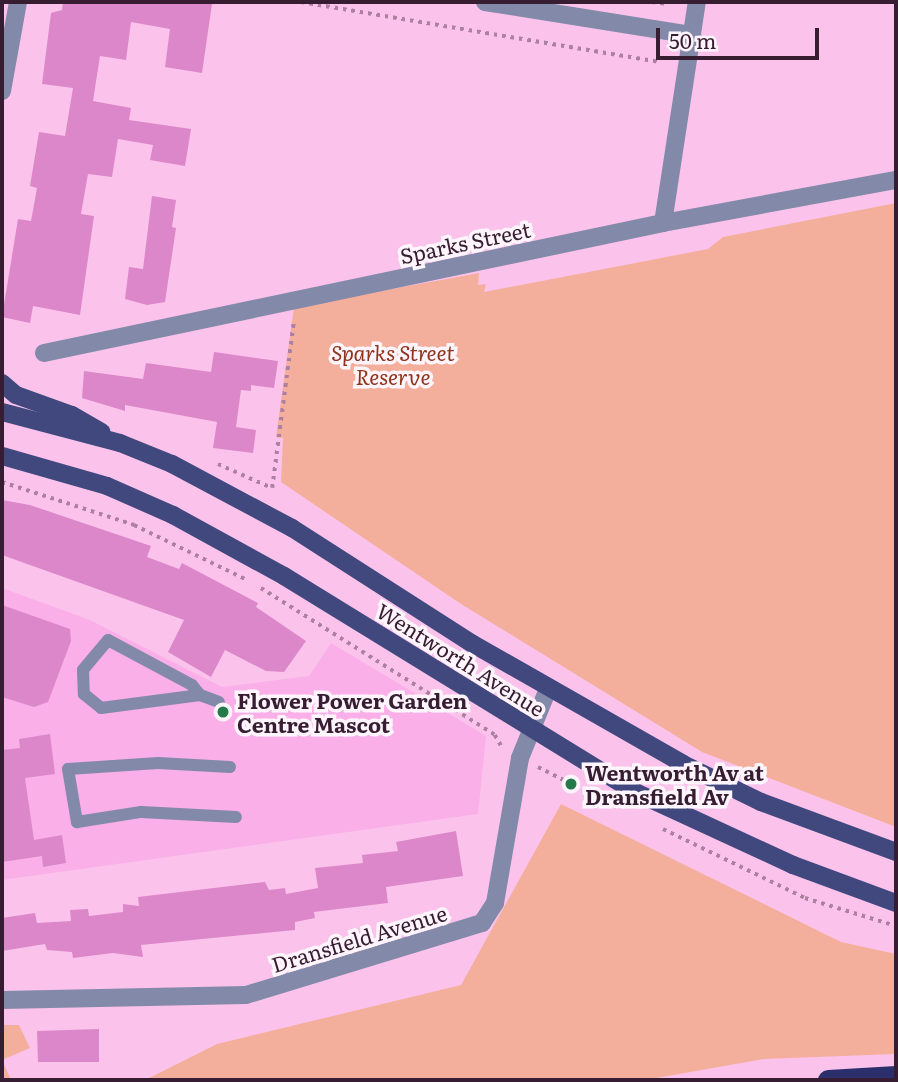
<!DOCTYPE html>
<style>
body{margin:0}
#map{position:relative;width:898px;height:1082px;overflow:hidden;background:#fbc3ec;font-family:Literata,serif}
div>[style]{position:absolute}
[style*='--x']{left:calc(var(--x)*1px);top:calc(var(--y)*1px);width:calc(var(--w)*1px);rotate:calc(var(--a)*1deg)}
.built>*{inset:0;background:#faafe8}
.green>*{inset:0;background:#f4af9c}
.building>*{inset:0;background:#dc87c9}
.path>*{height:3.5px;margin-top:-1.75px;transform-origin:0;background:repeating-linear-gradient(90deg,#ab80a1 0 3.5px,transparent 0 8.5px)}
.service>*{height:12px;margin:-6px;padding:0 6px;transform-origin:6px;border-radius:6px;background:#8389a8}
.minor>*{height:18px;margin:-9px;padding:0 9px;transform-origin:9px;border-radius:9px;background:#8389a8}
.tertiary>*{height:18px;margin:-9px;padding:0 9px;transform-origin:9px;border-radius:9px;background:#8389a8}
.primary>*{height:18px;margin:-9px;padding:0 9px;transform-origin:9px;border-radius:9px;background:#41487e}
.motorway>*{height:21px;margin:-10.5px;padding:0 10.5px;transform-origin:10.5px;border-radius:10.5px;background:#2b306d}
.dots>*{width:19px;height:19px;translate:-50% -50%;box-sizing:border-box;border:4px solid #fdf5fb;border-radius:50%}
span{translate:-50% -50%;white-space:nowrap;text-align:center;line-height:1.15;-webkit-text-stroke:7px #fdf5fb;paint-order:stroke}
.street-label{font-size:21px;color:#371d32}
.park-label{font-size:21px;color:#8f331b;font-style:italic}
.poi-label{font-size:21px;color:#371d32;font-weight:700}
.left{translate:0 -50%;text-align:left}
.frame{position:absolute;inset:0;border:4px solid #371d32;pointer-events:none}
.scale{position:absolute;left:656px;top:28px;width:163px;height:32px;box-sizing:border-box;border:4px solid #371d32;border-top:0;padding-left:9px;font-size:21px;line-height:24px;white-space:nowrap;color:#371d32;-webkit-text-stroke:5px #fdf5fb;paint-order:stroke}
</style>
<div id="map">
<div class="built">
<div style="clip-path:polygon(2px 588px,90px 620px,222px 687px,309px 676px,331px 643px,486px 736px,478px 814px,2px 880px)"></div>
</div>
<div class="green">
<div style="clip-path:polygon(896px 203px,896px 827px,702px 752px,461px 604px,281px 482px,283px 438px,276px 437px,294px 307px,479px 273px,478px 285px,486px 284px,484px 292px,708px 249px,723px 237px)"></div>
<div style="clip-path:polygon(561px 804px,841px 942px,896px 954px,896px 1054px,764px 1059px,645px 1080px,145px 1080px,217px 1044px,461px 985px)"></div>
<div style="clip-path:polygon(2px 1025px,19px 1025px,30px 1048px,2px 1060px,11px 1080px,2px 1080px)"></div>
</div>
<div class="building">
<div style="clip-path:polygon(63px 2px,212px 4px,202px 73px,165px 67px,170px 29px,131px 22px,126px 60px,100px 56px,93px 101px,131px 108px,129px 120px,191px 129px,185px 166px,150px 160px,153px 145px,118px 139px,112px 177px,88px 174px,81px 214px,94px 216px,80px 315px,33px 306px,30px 323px,2px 317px,18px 219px,31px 221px,37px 188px,30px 186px,39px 132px,65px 136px,73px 88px,42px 84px,51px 13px,62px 10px)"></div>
<div style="clip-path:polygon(152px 196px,176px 200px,172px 227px,176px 228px,165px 302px,147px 305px,125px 299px,129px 267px,143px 269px)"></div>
<div style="clip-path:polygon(214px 352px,278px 361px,274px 388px,251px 385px,251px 391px,241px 390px,236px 427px,256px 430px,253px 453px,213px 448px,217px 422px,125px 405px,125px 411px,82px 398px,84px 371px,143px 379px,146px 363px,211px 372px)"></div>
<div style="clip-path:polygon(2px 500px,30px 505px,151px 546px,147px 557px,179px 569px,182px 563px,258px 603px,256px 607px,306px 641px,284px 672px,266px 671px,225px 650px,211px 677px,168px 652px,184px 620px,2px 555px)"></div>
<div style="clip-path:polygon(2px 605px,70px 629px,71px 641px,48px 702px,34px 707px,2px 697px)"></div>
<div style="clip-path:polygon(50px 734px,55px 774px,25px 778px,34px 840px,62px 835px,66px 863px,43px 867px,42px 856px,2px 862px,2px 750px,20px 748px,19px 739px)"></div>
<div style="clip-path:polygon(456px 831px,463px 876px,386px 887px,388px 903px,314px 912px,315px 918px,295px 922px,295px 930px,141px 945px,143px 957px,113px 953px,73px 958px,72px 952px,47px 950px,45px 944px,2px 951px,2px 918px,35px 913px,37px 923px,71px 921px,70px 910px,88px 909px,89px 916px,123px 912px,123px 904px,139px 906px,138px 897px,265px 882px,269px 890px,285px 888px,286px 894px,318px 888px,315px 868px,363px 863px,362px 855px,398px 851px,396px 842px)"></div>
<div style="clip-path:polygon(99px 1029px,99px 1062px,38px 1062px,37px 1031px)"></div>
</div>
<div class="path">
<div style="--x:301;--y:2;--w:364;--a:9.5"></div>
<div style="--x:652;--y:2;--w:16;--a:7"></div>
<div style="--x:218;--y:464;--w:59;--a:24"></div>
<div style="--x:272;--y:488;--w:170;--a:-82.6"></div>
<div style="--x:2;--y:482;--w:139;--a:18"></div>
<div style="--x:134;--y:525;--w:123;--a:25.9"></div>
<div style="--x:261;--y:588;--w:276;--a:32.1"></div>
<div style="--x:495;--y:735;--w:16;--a:60"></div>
<div style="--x:538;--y:767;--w:93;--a:26.8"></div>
<div style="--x:663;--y:829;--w:158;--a:25.9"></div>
<div style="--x:805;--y:898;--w:95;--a:17.1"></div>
</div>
<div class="service">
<div style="--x:200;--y:695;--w:13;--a:-129"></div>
<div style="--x:192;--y:685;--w:95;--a:-151.8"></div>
<div style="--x:108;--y:640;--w:39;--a:130"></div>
<div style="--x:83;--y:670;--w:24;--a:88"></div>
<div style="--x:84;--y:694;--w:22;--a:39"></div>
<div style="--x:101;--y:708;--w:100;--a:-7.5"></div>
<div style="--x:200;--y:695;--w:20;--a:20"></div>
<div style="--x:230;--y:767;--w:72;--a:-176.8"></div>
<div style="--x:158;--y:763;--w:90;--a:176.2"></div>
<div style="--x:68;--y:769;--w:54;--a:80.4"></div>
<div style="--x:77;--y:822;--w:65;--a:-8.9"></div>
<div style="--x:141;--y:812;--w:95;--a:3"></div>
</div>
<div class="minor">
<div style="--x:485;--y:2;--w:210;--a:9.1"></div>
<div style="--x:663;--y:223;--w:224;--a:-81.3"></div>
<div style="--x:44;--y:353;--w:633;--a:-11.86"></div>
<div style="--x:663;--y:223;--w:237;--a:-10.5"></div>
<div style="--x:2;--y:1000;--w:244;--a:-1.2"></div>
<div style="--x:246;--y:995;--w:247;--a:-17"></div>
<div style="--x:482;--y:923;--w:24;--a:-57"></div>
<div style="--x:495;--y:903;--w:147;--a:-80.2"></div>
<div style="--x:520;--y:758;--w:74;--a:-67.9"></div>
</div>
<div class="tertiary">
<div style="--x:2;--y:91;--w:90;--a:-79.8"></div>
</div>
<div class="primary">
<div style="--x:2;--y:383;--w:18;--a:41"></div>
<div style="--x:16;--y:395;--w:59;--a:19.7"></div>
<div style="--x:72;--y:415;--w:34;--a:30"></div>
<div style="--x:2;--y:412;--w:122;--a:14.7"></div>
<div style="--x:120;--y:443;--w:56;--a:22"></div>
<div style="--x:172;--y:464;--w:136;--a:28.1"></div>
<div style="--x:292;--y:528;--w:215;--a:32.7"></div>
<div style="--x:473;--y:644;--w:242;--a:29.7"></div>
<div style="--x:683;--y:764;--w:87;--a:26"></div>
<div style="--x:761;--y:802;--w:144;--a:20.3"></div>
<div style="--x:2;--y:456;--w:109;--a:15.9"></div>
<div style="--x:107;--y:486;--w:72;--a:23.7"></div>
<div style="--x:173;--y:515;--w:127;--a:28.8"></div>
<div style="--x:284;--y:576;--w:412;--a:31.6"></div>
<div style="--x:635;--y:792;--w:174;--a:24.8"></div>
<div style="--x:793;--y:865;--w:110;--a:20.3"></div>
</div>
<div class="motorway">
<div style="--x:828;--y:1080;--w:68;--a:-3.4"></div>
</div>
<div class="dots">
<div style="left:223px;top:712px;background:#24794b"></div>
<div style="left:571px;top:784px;background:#24794b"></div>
</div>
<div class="street-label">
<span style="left:465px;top:242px;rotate:-12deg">Sparks Street</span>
<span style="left:461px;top:659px;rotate:32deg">Wentworth Avenue</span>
<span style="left:359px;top:938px;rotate:-17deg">Dransfield Avenue</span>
</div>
<div class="park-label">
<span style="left:393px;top:364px">Sparks Street<br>Reserve</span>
</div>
<div class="poi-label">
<span class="left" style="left:237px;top:712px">Flower Power Garden<br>Centre Mascot</span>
<span class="left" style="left:585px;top:784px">Wentworth Av at<br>Dransfield Av</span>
</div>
<div class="frame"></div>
<div class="scale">50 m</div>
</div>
